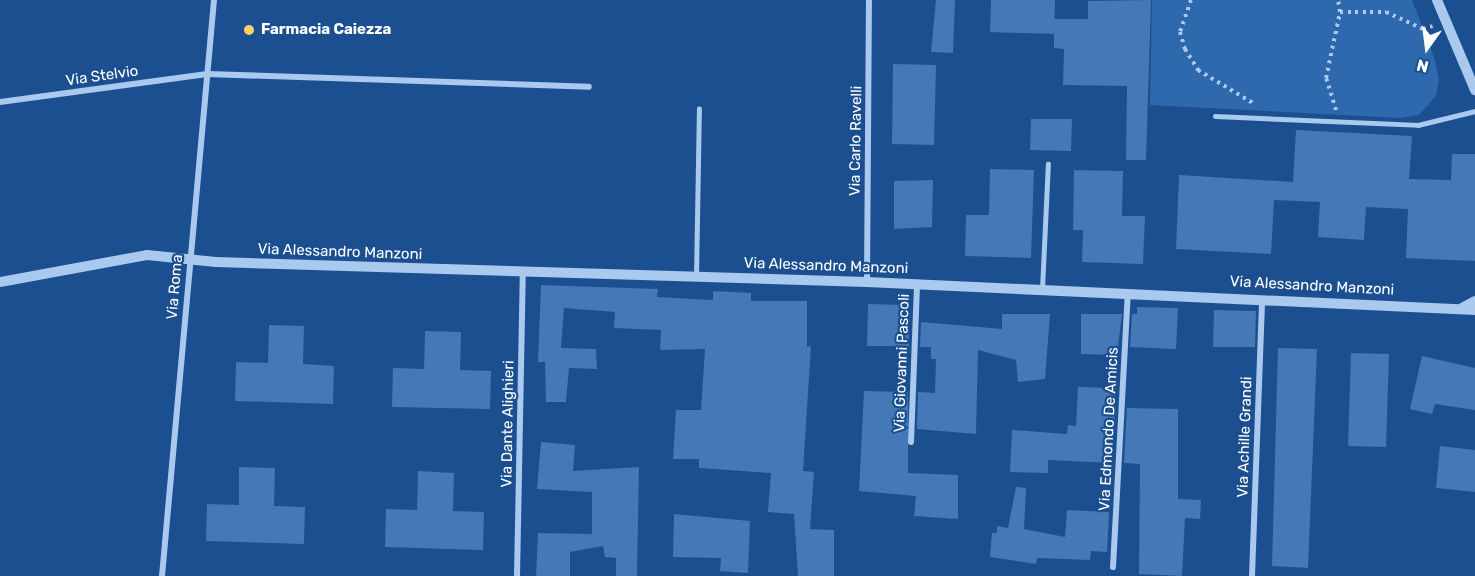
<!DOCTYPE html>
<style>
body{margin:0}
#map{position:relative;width:1475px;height:576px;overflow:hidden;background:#1b4f8f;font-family:Rubik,sans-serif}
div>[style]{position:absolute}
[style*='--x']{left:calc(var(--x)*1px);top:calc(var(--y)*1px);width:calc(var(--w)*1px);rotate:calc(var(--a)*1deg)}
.green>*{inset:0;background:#2e69ad}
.building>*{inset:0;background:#4478b7}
.path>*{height:4px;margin-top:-2px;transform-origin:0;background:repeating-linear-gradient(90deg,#a9c9ee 0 3px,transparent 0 7.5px)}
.service>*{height:4.5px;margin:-2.25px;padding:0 2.25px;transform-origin:2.25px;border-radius:2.25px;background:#a9c9ee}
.minor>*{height:6px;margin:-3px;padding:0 3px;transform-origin:3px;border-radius:3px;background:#a9c9ee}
.tertiary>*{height:10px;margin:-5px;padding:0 5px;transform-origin:5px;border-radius:5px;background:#a9c9ee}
.dots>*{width:16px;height:16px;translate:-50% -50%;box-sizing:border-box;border:3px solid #1b4f8f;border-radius:50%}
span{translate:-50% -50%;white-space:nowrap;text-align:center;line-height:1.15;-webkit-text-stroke:4.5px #1b4f8f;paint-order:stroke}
.poi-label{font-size:15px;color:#fff;font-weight:700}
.left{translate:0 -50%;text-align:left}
.street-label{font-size:15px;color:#fff}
.north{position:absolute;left:1397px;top:18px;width:60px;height:60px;-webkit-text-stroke:4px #1b4f8f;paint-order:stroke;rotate:194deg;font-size:16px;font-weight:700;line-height:24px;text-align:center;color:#fff}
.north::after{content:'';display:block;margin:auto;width:21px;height:27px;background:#fff;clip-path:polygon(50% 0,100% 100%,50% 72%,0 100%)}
</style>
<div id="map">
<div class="green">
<div style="clip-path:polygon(1152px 0,1412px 0,1435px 60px,1439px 80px,1436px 96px,1419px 115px,1401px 118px,1150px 105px)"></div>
</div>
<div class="building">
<div style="clip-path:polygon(936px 0,955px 0,953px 53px,931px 52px)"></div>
<div style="clip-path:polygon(991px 0,1055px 0,1054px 34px,990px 32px)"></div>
<div style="clip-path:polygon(1151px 0,1146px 160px,1126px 160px,1127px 86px,1063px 85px,1064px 49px,1054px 48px,1054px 19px,1088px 19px,1088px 1px)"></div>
<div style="clip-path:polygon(893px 64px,936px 65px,934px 145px,892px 144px)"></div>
<div style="clip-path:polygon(1031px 119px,1072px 119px,1071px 151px,1030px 150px)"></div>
<div style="clip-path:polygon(1296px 130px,1412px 136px,1409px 179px,1451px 180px,1452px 154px,1475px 154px,1475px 261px,1406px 258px,1408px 209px,1366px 207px,1364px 240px,1318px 237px,1320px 202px,1274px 200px,1271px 254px,1176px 249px,1179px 175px,1293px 182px)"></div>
<div style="clip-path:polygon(990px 169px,1034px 170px,1031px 258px,965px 256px,966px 215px,989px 215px)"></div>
<div style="clip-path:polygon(1074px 170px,1123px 171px,1122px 216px,1145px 216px,1143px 264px,1082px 262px,1083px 230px,1073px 230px)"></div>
<div style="clip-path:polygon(933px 180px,932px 227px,894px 229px,894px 181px)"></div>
<div style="clip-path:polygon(541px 285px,658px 289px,657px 297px,713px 300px,713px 291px,751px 293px,751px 301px,807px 301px,807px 347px,811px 346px,803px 471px,814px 472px,810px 529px,834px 530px,834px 576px,798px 576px,794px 514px,768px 512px,771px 473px,699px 468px,699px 459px,673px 459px,676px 410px,701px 410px,705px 349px,660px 350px,661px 330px,614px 328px,615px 312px,564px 308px,561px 348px,596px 349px,597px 369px,569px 368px,566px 402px,546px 402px,545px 362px,538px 362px)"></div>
<div style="clip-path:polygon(868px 304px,908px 305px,909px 346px,867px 346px)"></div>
<div style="clip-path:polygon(1137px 307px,1178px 308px,1176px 349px,1130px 347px,1132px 314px,1137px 314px)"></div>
<div style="clip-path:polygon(1214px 310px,1256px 311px,1255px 347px,1213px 347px)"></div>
<div style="clip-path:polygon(1002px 314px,1050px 314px,1045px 379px,1018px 382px,1016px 360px,978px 350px,976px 434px,917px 429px,918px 392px,935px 393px,936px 359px,931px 359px,931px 347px,920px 347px,921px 322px,1002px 329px)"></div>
<div style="clip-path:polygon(1081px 314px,1122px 314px,1117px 355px,1081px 354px)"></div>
<div style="clip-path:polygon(269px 325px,304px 326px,303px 364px,334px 366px,333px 404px,235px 401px,236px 362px,268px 363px)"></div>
<div style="clip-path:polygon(425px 331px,461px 332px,460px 370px,491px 371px,490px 409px,392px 407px,393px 368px,424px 369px)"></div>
<div style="clip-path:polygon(1278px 348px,1317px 349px,1308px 568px,1272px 566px)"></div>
<div style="clip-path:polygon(1351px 353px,1389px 354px,1386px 447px,1348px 446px)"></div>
<div style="clip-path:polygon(1422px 356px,1475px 368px,1475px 410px,1435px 404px,1432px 414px,1410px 409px)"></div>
<div style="clip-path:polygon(1078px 387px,1116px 388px,1113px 463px,1048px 460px,1048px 473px,1010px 472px,1012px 430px,1067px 434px,1068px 425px,1076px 426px)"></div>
<div style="clip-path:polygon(864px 391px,908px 392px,908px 473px,958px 475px,958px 519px,914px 516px,916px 496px,859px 491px)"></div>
<div style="clip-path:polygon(1127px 408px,1178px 409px,1178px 499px,1201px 500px,1200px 519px,1185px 518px,1182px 576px,1139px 574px,1140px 464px,1124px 463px)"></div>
<div style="clip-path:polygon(541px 442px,575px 445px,573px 471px,639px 467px,637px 576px,616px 576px,616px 558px,605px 557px,603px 546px,570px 552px,570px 576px,536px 576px,538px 533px,592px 534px,592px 492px,537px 489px)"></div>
<div style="clip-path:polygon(1440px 446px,1475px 450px,1475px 492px,1436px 488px)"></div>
<div style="clip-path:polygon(239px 467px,275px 468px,274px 506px,305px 507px,304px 544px,206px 541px,207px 504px,239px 505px)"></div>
<div style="clip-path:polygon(418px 471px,454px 473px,453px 511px,484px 512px,483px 550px,385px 547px,386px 509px,417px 510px)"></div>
<div style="clip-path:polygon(1016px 487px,1026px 488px,1024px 529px,1065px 537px,1067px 510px,1109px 512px,1107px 552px,1091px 551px,1090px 560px,1037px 558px,1036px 564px,990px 557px,992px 533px,997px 533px,997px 526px,1008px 528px)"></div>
<div style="clip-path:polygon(674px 514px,750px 521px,748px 573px,720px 571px,721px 558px,673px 557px)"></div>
</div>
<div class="path">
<div style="--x:1191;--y:0;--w:34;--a:109"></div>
<div style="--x:1180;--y:32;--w:18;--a:74"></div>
<div style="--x:1185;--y:49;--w:25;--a:58"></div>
<div style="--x:1198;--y:70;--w:64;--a:31"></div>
<div style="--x:1340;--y:12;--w:46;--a:0"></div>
<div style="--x:1386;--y:12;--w:41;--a:24.7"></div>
<div style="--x:1423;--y:29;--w:10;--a:-17"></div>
<div style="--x:1336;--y:110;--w:34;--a:-107"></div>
<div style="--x:1326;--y:78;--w:67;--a:-78"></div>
<div style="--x:1340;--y:12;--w:12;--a:-99"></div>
</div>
<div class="service">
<div style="--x:1215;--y:116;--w:203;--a:2.5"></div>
<div style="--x:1418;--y:125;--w:59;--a:-13.8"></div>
<div style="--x:696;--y:277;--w:168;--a:-89"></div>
<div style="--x:1042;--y:289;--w:125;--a:-87.3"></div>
</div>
<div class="minor">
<div style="--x:0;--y:102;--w:209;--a:-7.7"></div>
<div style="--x:207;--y:74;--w:382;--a:1.9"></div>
<div style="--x:867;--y:282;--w:282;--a:-89.6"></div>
<div style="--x:911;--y:442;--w:158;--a:-87.8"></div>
<div style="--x:1113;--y:567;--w:274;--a:-86.9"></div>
<div style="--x:162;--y:576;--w:578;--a:-84.84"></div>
<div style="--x:517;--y:576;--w:303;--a:-88.9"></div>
<div style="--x:1252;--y:576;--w:277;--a:-87.9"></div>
</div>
<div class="tertiary">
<div style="--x:1437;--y:0;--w:98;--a:67.1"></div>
<div style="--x:0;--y:282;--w:149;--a:-10.4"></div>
<div style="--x:147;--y:255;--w:69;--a:5.8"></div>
<div style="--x:216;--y:262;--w:651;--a:1.76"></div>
<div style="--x:867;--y:282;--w:609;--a:2.64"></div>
<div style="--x:1462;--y:308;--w:15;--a:-28"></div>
</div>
<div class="dots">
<div style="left:249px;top:30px;background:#ffd166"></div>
</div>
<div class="poi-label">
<span class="left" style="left:261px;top:30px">Farmacia Caiezza</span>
</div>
<div class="street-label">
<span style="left:102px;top:76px;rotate:-8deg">Via Stelvio</span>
<span style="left:856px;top:141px;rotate:-89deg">Via Carlo Ravelli</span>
<span style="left:340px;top:252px;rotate:2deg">Via Alessandro Manzoni</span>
<span style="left:826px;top:266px;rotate:2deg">Via Alessandro Manzoni</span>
<span style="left:1312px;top:286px;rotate:3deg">Via Alessandro Manzoni</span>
<span style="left:175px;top:287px;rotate:-85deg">Via Roma</span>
<span style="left:902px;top:363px;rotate:-88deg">Via Giovanni Pascoli</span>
<span style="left:508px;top:424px;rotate:-89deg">Via Dante Alighieri</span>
<span style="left:1109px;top:429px;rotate:-87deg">Via Edmondo De Amicis</span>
<span style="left:1245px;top:437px;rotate:-88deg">Via Achille Grandi</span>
</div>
<div class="north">N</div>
</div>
